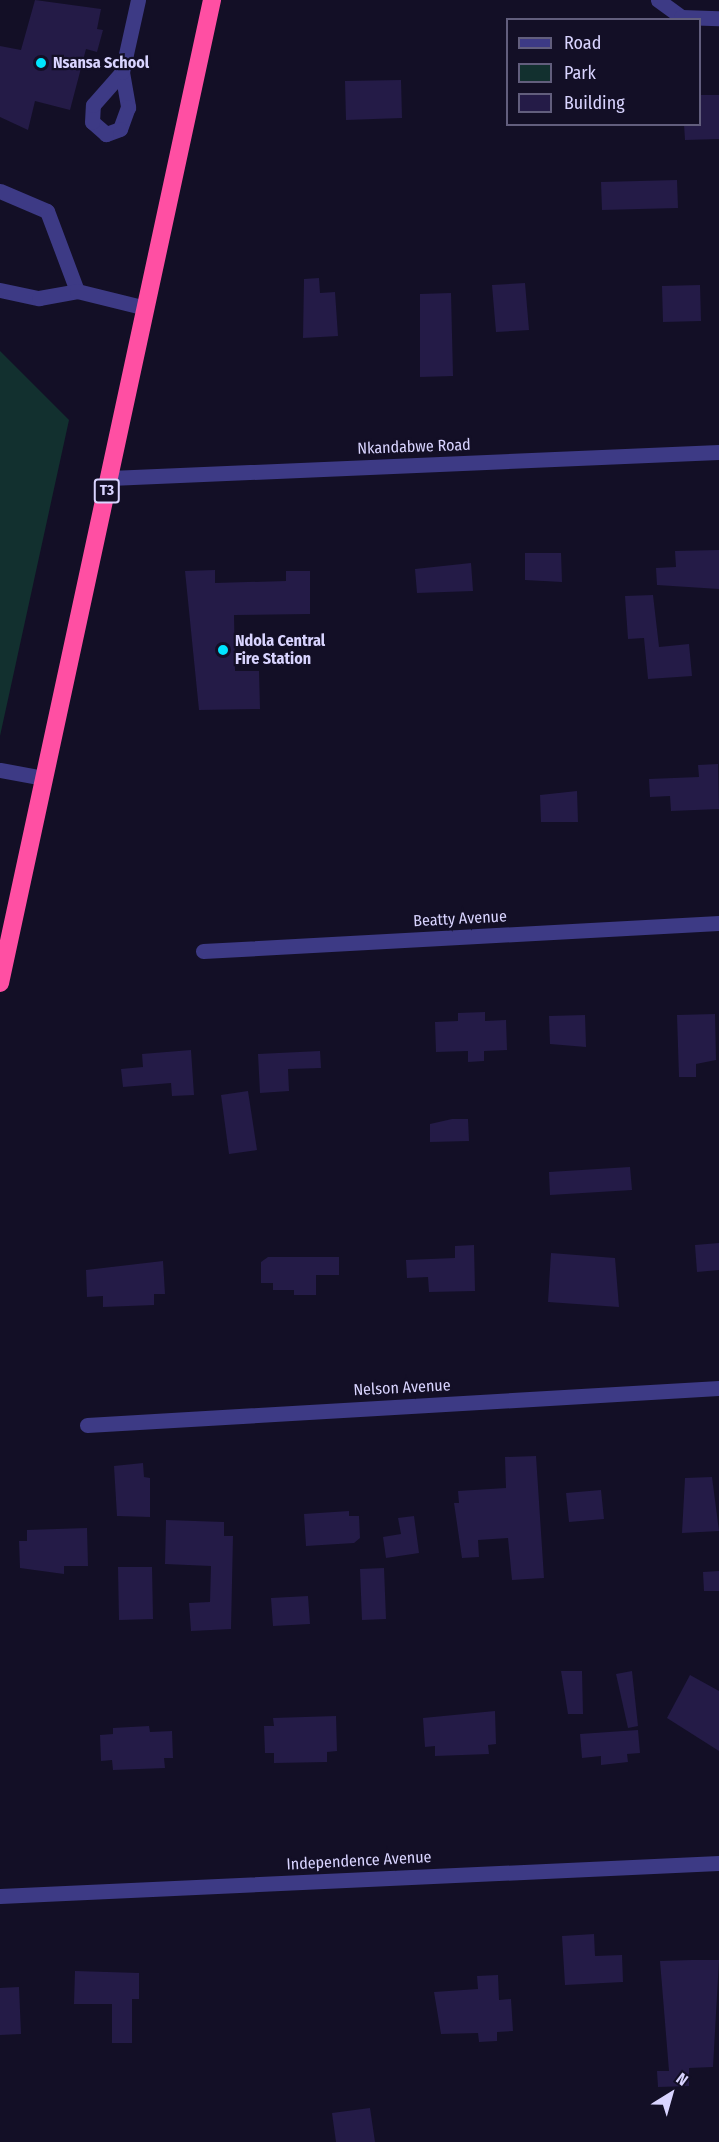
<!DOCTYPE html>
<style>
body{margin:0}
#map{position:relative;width:719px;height:2142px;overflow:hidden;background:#130f26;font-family:"Fira Sans Condensed",sans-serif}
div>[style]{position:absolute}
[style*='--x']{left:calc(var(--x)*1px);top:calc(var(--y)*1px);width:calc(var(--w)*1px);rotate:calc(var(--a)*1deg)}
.green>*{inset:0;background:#12302f}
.building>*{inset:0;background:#241b47}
.minor>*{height:15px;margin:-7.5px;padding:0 7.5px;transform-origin:7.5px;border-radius:7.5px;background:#3d3a85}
.highway>*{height:18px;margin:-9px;padding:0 9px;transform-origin:9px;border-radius:9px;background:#ff4fa3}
.dots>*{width:16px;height:16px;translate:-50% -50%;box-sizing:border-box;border:3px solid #130f26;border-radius:50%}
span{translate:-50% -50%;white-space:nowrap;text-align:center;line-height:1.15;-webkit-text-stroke:4.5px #130f26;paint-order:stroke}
.shield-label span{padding:2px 4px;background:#130f26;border:2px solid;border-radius:4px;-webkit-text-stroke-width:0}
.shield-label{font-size:15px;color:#d9d4ff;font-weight:700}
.poi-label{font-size:16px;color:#d9d4ff;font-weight:700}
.left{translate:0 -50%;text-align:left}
.street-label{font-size:16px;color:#d9d4ff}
.legend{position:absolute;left:506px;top:18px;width:195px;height:108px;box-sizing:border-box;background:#130f26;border:2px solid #625e7d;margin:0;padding:8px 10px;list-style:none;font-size:18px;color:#d9d4ff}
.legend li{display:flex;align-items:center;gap:12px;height:30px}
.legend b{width:30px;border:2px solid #625e7d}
.north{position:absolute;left:641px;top:2064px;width:60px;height:60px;-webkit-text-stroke:4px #130f26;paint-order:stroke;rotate:37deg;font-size:16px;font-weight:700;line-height:24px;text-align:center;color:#d9d4ff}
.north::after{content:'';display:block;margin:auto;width:21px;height:27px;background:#d9d4ff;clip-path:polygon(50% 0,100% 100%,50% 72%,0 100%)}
</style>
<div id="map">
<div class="green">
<div style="clip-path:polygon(0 351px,69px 420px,0 736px)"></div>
</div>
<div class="building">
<div style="clip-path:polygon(35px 0,101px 9px,97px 29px,103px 30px,97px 52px,86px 49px,70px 110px,35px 101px,28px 130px,0 117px,0 46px,21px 50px)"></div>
<div style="clip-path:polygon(401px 80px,402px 118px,346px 120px,345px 81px)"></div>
<div style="clip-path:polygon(699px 95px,719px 95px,719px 139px,685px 140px,684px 124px,699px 124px)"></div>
<div style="clip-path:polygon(677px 180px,678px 208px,602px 210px,601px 182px)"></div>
<div style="clip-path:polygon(319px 278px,320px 293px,335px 292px,338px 336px,303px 338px,304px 279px)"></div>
<div style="clip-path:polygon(525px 283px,529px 330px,496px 332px,492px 285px)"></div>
<div style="clip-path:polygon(700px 285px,701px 321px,663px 322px,662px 286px)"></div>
<div style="clip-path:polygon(451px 293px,453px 376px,420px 377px,420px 294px)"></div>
<div style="clip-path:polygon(719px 550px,719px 589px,657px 585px,656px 568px,676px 567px,675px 551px)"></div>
<div style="clip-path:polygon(525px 553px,561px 553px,562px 582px,525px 580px)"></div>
<div style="clip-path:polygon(471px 563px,473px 591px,417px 593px,415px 569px)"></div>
<div style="clip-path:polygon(215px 570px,215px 583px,286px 581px,286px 571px,310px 571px,310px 614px,234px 615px,235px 671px,259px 671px,260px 709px,199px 710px,185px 571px)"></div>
<div style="clip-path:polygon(653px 595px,659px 647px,689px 644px,692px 676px,648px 679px,644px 638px,628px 639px,625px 596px)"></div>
<div style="clip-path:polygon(718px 764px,719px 809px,671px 811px,670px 796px,650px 797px,649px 779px,699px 777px,698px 765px)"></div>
<div style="clip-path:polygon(577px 791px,578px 822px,541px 822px,540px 795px)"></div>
<div style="clip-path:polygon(485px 1012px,485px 1021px,506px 1020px,507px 1050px,484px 1051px,484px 1061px,468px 1062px,468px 1051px,436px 1052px,435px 1022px,458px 1021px,458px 1013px)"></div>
<div style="clip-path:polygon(715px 1014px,716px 1060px,696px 1064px,696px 1077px,679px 1077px,677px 1015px)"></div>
<div style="clip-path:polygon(585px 1015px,586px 1047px,550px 1044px,549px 1016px)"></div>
<div style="clip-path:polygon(191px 1050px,194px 1095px,172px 1096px,171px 1083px,123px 1087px,121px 1069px,143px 1067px,142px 1054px)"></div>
<div style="clip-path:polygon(320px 1051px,321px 1068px,288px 1069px,289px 1091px,260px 1093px,258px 1054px)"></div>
<div style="clip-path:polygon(248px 1091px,257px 1150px,229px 1154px,221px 1095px)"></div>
<div style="clip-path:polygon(452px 1119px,468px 1119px,469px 1141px,430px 1142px,430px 1124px)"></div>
<div style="clip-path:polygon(630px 1167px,632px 1190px,550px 1195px,549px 1172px)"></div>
<div style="clip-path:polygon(719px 1243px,719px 1270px,697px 1272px,695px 1245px)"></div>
<div style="clip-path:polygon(474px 1245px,475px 1291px,429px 1292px,428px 1277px,407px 1278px,406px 1260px,455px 1258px,455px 1246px)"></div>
<div style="clip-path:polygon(551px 1253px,615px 1258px,619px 1307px,548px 1302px)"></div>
<div style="clip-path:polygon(268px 1257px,339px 1257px,339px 1275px,316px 1275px,316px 1295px,294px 1295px,294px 1290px,273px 1290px,273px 1283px,261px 1283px,261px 1262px)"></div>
<div style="clip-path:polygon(163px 1261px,165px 1294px,154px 1294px,154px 1305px,103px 1307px,103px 1296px,87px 1297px,86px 1270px)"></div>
<div style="clip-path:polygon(536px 1456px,544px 1578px,512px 1580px,508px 1538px,478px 1540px,479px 1557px,462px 1558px,454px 1503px,459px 1503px,458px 1491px,506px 1488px,505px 1457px)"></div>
<div style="clip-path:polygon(143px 1463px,144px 1477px,150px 1478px,150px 1517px,117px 1516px,114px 1466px)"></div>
<div style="clip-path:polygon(712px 1477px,719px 1531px,682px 1533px,685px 1478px)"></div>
<div style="clip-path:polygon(601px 1490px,604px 1519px,569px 1522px,566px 1493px)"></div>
<div style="clip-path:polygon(349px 1511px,349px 1516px,359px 1516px,360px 1538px,354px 1543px,306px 1546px,304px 1514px)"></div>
<div style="clip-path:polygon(414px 1516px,419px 1553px,386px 1558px,383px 1537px,401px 1534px,398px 1518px)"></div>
<div style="clip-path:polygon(166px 1520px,224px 1522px,224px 1536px,233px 1536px,231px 1629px,191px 1631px,189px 1603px,210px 1602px,211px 1566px,165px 1564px)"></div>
<div style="clip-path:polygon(87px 1528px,88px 1566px,64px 1566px,64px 1574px,20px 1568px,19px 1541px,27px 1541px,27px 1530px)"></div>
<div style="clip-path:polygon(118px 1567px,152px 1567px,153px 1619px,119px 1620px)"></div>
<div style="clip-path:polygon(384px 1568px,386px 1619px,362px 1620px,360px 1569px)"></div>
<div style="clip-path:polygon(719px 1571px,719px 1591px,704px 1591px,703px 1572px)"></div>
<div style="clip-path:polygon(308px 1596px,310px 1624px,273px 1626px,271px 1598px)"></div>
<div style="clip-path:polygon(561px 1671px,582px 1671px,583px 1714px,568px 1714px)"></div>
<div style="clip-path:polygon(632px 1671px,638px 1726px,628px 1728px,616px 1674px)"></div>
<div style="clip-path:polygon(690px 1675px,719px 1691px,719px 1751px,667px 1718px)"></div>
<div style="clip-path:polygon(495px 1711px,496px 1744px,488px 1745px,489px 1754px,435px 1756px,435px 1746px,425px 1747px,423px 1718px)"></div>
<div style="clip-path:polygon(336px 1716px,337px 1751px,327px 1752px,327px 1762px,274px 1763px,274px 1753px,265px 1753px,264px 1726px,274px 1726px,273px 1718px)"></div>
<div style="clip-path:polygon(149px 1726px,150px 1732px,172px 1731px,173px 1758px,164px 1758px,165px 1768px,113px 1770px,112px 1760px,101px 1761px,100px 1735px,113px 1734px,113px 1728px)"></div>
<div style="clip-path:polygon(638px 1730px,640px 1753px,627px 1754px,628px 1762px,601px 1765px,601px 1756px,582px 1758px,580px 1734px)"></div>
<div style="clip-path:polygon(594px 1934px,595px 1956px,622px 1955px,623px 1982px,565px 1985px,562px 1936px)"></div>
<div style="clip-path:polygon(692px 1960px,719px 1960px,713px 2067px,689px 2068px,689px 2086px,658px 2087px,657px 2071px,669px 2071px,660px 1961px)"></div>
<div style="clip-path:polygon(75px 1971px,139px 1973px,139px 1999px,132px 1999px,132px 2043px,112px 2043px,112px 2004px,74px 2004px)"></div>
<div style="clip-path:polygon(498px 1975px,499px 2000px,511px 1999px,513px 2031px,497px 2032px,497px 2041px,479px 2042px,478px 2033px,441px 2034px,434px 1992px,478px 1989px,477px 1976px)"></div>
<div style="clip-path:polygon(19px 1987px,21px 2034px,0 2035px,0 1988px)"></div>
<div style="clip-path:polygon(370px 2108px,375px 2142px,336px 2142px,332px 2113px)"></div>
</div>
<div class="minor">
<div style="--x:658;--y:0;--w:29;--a:36"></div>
<div style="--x:681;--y:17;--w:38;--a:2"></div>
<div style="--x:122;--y:72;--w:36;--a:80"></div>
<div style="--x:128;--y:107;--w:23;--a:110"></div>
<div style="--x:120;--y:129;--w:15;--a:160"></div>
<div style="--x:106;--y:134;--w:18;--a:-139"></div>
<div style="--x:92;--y:122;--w:17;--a:-87"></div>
<div style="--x:93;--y:105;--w:44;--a:-48.7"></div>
<div style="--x:122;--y:72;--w:74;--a:-77.5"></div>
<div style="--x:0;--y:191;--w:51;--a:23.1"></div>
<div style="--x:47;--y:211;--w:85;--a:69.4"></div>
<div style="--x:0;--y:290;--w:40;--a:12"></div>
<div style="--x:39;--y:298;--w:39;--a:-10"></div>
<div style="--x:77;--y:291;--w:71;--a:13.8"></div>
<div style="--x:110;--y:478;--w:610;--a:-2.44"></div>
<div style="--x:0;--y:770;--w:45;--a:10.3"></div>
<div style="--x:203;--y:951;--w:517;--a:-3.11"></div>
<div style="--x:87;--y:1425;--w:633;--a:-3.35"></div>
<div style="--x:0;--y:1896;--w:720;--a:-2.63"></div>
</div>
<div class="highway">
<div style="--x:0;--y:983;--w:1006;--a:-77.83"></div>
</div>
<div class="dots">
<div style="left:41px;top:63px;background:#00e5ff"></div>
<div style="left:223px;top:650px;background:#00e5ff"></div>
</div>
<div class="shield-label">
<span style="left:107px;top:491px">T3</span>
</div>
<div class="poi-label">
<span class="left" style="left:53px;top:63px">Nsansa School</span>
<span class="left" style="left:235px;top:650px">Ndola Central<br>Fire Station</span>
</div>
<div class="street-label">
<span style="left:414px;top:447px;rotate:-2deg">Nkandabwe Road</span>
<span style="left:460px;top:919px;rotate:-3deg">Beatty Avenue</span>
<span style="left:402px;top:1388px;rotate:-3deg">Nelson Avenue</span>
<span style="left:359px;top:1861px;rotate:-3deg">Independence Avenue</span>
</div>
<ul class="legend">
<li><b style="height:8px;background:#3d3a85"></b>Road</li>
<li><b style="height:16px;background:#12302f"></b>Park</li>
<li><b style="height:16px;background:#241b47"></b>Building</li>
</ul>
<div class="north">N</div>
</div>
